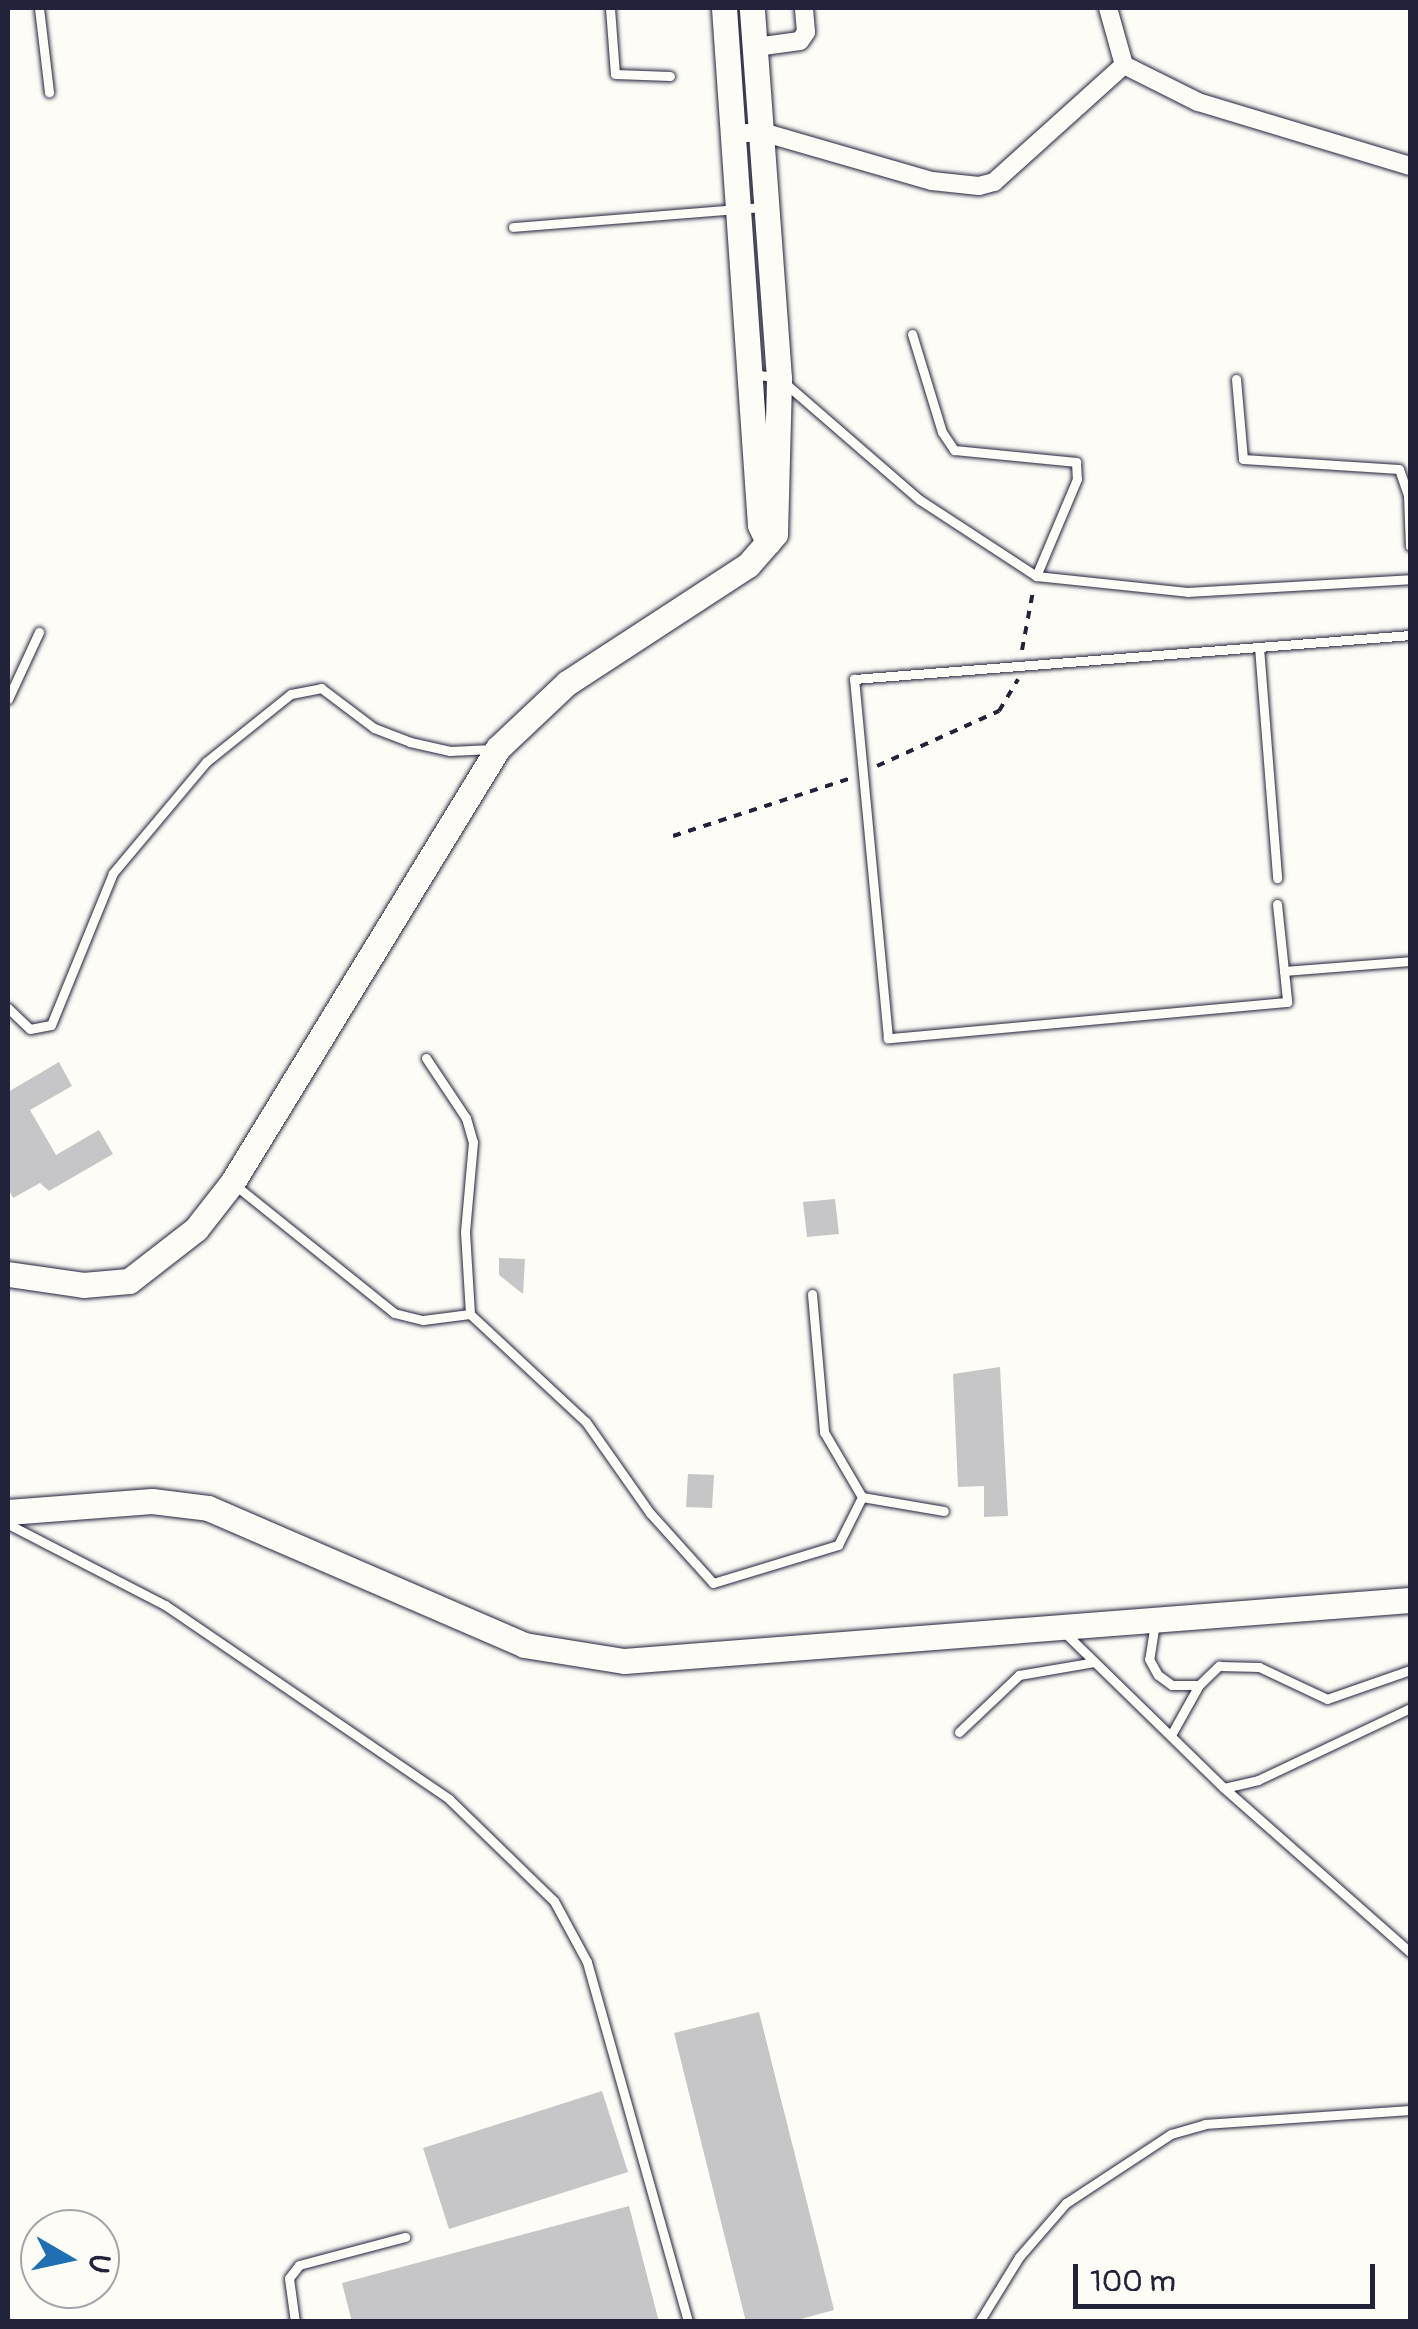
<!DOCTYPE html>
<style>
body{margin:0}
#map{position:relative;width:1418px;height:2329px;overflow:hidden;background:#fdfcf7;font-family:Pangolin,sans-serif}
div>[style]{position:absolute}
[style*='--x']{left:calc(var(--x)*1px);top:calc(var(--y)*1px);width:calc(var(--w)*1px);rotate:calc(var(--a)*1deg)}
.building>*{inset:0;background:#c6c6c8}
.path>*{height:4px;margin-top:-2px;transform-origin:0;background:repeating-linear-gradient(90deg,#22223b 0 8px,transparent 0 16px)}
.roads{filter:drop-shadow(0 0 2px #22223b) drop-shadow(0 0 2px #22223b)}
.lane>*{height:9px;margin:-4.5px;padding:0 4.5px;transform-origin:4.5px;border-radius:4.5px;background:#fdfcf7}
.street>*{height:18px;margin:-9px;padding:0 9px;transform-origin:9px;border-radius:9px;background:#fdfcf7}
.secondary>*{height:25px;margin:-12.5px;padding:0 12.5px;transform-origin:12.5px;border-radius:12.5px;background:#fdfcf7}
span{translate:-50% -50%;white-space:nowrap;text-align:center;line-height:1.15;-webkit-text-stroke:9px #fdfcf7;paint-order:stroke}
.frame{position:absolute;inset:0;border:10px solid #22223b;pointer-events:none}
.north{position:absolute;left:20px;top:2209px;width:100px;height:100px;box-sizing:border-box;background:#fdfcf7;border:2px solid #a5a5ac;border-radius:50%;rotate:99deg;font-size:28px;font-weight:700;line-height:40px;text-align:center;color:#22223b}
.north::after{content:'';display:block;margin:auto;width:35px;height:45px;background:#1f6fb2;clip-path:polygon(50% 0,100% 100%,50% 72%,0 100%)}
.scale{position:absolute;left:1073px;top:2264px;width:302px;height:45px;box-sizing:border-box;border:5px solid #22223b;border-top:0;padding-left:12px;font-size:30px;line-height:35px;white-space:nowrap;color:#22223b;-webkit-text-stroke:8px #fdfcf7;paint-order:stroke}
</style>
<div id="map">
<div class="building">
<div style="clip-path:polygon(59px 1062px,72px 1086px,30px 1110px,56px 1155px,99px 1130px,113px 1154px,49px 1191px,40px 1183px,13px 1198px,8px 1188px,8px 1092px)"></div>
<div style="clip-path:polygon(835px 1199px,839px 1234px,807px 1237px,803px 1202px)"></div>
<div style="clip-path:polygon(499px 1258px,525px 1259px,523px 1294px,499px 1275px)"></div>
<div style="clip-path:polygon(1000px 1367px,1008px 1516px,984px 1517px,984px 1486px,958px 1487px,953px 1374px)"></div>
<div style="clip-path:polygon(688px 1474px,714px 1475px,712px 1508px,686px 1507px)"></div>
<div style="clip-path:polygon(759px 2012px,834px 2310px,790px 2322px,746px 2322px,674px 2033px)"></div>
<div style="clip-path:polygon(602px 2091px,628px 2172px,449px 2229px,423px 2148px)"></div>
<div style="clip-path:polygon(629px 2206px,659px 2322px,352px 2322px,342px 2283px)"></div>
</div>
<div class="path">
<div style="--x:1022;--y:650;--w:60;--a:-79.4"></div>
<div style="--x:877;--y:766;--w:134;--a:-24.3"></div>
<div style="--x:999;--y:711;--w:37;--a:-59"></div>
<div style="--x:673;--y:836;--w:187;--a:-18"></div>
</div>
<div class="roads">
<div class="lane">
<div style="--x:39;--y:8;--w:85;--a:83.2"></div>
<div style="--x:610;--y:8;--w:66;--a:85.7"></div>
<div style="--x:615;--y:74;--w:55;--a:2.1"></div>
<div style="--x:513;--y:227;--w:252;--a:-4.6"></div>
<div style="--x:912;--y:334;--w:102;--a:73"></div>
<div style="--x:942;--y:432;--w:22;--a:56"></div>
<div style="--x:954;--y:450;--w:123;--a:5.6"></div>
<div style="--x:1076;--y:462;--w:17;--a:87"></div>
<div style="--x:1077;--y:479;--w:105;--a:112.9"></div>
<div style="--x:753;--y:374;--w:26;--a:9"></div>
<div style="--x:779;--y:378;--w:186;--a:40.9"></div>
<div style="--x:920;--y:500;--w:139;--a:33.2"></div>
<div style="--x:1036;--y:576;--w:152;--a:6"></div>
<div style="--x:1187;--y:592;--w:223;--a:-3.3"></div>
<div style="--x:1236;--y:379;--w:80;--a:85"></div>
<div style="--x:1243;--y:459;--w:156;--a:3.7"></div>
<div style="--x:1399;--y:469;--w:28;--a:71"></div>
<div style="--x:1408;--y:495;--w:51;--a:87.8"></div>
<div style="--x:1259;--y:647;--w:232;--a:85.5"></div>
<div style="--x:8;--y:699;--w:74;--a:-65.2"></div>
<div style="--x:1277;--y:904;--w:67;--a:84"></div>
<div style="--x:1284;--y:971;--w:126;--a:-4.5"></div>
<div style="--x:1284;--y:971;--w:31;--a:84"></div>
<div style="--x:1287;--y:1002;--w:401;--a:174.8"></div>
<div style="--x:888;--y:1038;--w:361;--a:-95.4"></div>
<div style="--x:854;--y:679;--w:558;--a:-4.52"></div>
<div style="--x:8;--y:1008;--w:30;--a:44"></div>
<div style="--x:30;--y:1029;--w:21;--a:-11"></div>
<div style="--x:51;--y:1025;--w:164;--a:-67.8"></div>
<div style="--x:113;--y:873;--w:145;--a:-50"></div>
<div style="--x:206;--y:762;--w:109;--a:-38.7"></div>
<div style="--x:291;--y:694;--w:31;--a:-11"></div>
<div style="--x:321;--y:688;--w:66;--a:37"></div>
<div style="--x:374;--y:728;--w:39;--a:21"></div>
<div style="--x:410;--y:742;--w:41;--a:12.7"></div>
<div style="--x:450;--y:751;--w:42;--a:-2.7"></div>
<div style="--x:426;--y:1058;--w:72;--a:56.3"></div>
<div style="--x:466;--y:1118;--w:25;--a:74"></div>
<div style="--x:473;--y:1142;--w:90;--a:95.1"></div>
<div style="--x:465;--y:1232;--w:82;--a:86.5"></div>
<div style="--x:235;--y:1185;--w:204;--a:38.8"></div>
<div style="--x:394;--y:1313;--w:30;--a:14"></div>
<div style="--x:423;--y:1320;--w:47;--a:-7.3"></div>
<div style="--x:470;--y:1314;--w:158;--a:43"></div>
<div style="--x:586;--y:1422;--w:111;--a:54.9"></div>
<div style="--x:650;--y:1513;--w:94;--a:48"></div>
<div style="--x:713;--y:1583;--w:131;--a:-16.9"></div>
<div style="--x:838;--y:1545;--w:54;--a:-63.4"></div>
<div style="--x:862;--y:1497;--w:83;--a:9.7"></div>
<div style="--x:812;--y:1294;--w:139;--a:85"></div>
<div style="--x:824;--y:1432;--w:75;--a:59.7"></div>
<div style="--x:8;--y:1524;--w:177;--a:27.3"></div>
<div style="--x:165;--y:1605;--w:344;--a:34.3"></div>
<div style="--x:449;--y:1799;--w:146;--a:44.2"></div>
<div style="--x:554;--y:1901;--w:69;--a:61.6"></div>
<div style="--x:587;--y:1962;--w:374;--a:74.3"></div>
<div style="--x:1155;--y:1623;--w:36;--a:99"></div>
<div style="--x:1149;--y:1659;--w:18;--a:61"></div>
<div style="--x:1158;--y:1675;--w:17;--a:36"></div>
<div style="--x:1172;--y:1685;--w:27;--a:0"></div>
<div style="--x:1064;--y:1632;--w:223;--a:44.3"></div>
<div style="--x:1224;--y:1788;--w:248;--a:41.4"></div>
<div style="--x:959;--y:1732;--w:83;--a:-43.5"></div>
<div style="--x:1019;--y:1675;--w:76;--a:-9.8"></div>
<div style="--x:1171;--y:1735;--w:57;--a:-60.8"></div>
<div style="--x:1199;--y:1685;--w:28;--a:-44"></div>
<div style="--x:1219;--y:1666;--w:40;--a:1.4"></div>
<div style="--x:1259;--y:1667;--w:75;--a:25.2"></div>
<div style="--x:1327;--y:1699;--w:88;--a:-19.3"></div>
<div style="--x:1224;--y:1788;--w:35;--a:-13"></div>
<div style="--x:1258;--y:1780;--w:168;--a:-25.3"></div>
<div style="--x:295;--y:2322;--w:44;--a:-97.8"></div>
<div style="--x:289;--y:2278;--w:16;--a:-52"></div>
<div style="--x:299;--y:2265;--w:110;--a:-14.8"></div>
<div style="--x:979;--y:2322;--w:76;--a:-58.4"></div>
<div style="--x:1019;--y:2257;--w:72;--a:-49"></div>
<div style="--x:1066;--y:2203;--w:126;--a:-33.3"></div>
<div style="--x:1171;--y:2134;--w:35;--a:-16"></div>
<div style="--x:1205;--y:2124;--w:205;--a:-3.9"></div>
</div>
<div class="street">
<div style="--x:1108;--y:8;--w:59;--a:74.3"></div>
<div style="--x:756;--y:47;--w:44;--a:-7.8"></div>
<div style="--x:800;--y:41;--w:11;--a:-56"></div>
<div style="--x:806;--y:32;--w:24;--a:-95"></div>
<div style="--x:733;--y:134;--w:29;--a:-4"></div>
<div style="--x:762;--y:132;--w:177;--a:16.1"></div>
<div style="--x:932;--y:181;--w:47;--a:6.1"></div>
<div style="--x:979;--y:186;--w:16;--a:-15"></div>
<div style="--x:994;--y:182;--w:175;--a:-42"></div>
<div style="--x:1124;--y:65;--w:83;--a:26.6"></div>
<div style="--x:1198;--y:102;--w:221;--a:16.8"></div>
</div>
<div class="secondary">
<div style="--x:724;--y:8;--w:518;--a:86.02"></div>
<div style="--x:760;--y:525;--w:19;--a:65"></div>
<div style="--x:8;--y:1274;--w:76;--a:8.3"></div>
<div style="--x:83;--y:1285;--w:46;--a:-5"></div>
<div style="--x:129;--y:1281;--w:85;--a:-37.8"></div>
<div style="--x:196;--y:1229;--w:58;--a:-52"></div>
<div style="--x:232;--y:1183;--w:510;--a:-58.55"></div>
<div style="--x:498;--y:748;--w:95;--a:-43.3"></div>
<div style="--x:567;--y:683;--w:216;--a:-33.1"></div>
<div style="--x:748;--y:565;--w:41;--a:-48.9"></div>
<div style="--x:775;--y:534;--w:156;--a:-88.5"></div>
<div style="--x:779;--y:378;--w:371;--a:-94.2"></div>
<div style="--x:8;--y:1512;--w:144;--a:-4.4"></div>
<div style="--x:152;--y:1501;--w:56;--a:7.1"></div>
<div style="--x:208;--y:1508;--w:344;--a:23.4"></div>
<div style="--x:524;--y:1645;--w:101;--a:9.1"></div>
<div style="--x:624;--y:1661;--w:788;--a:-4.44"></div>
</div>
</div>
<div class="frame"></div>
<div class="north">U</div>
<div class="scale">100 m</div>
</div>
